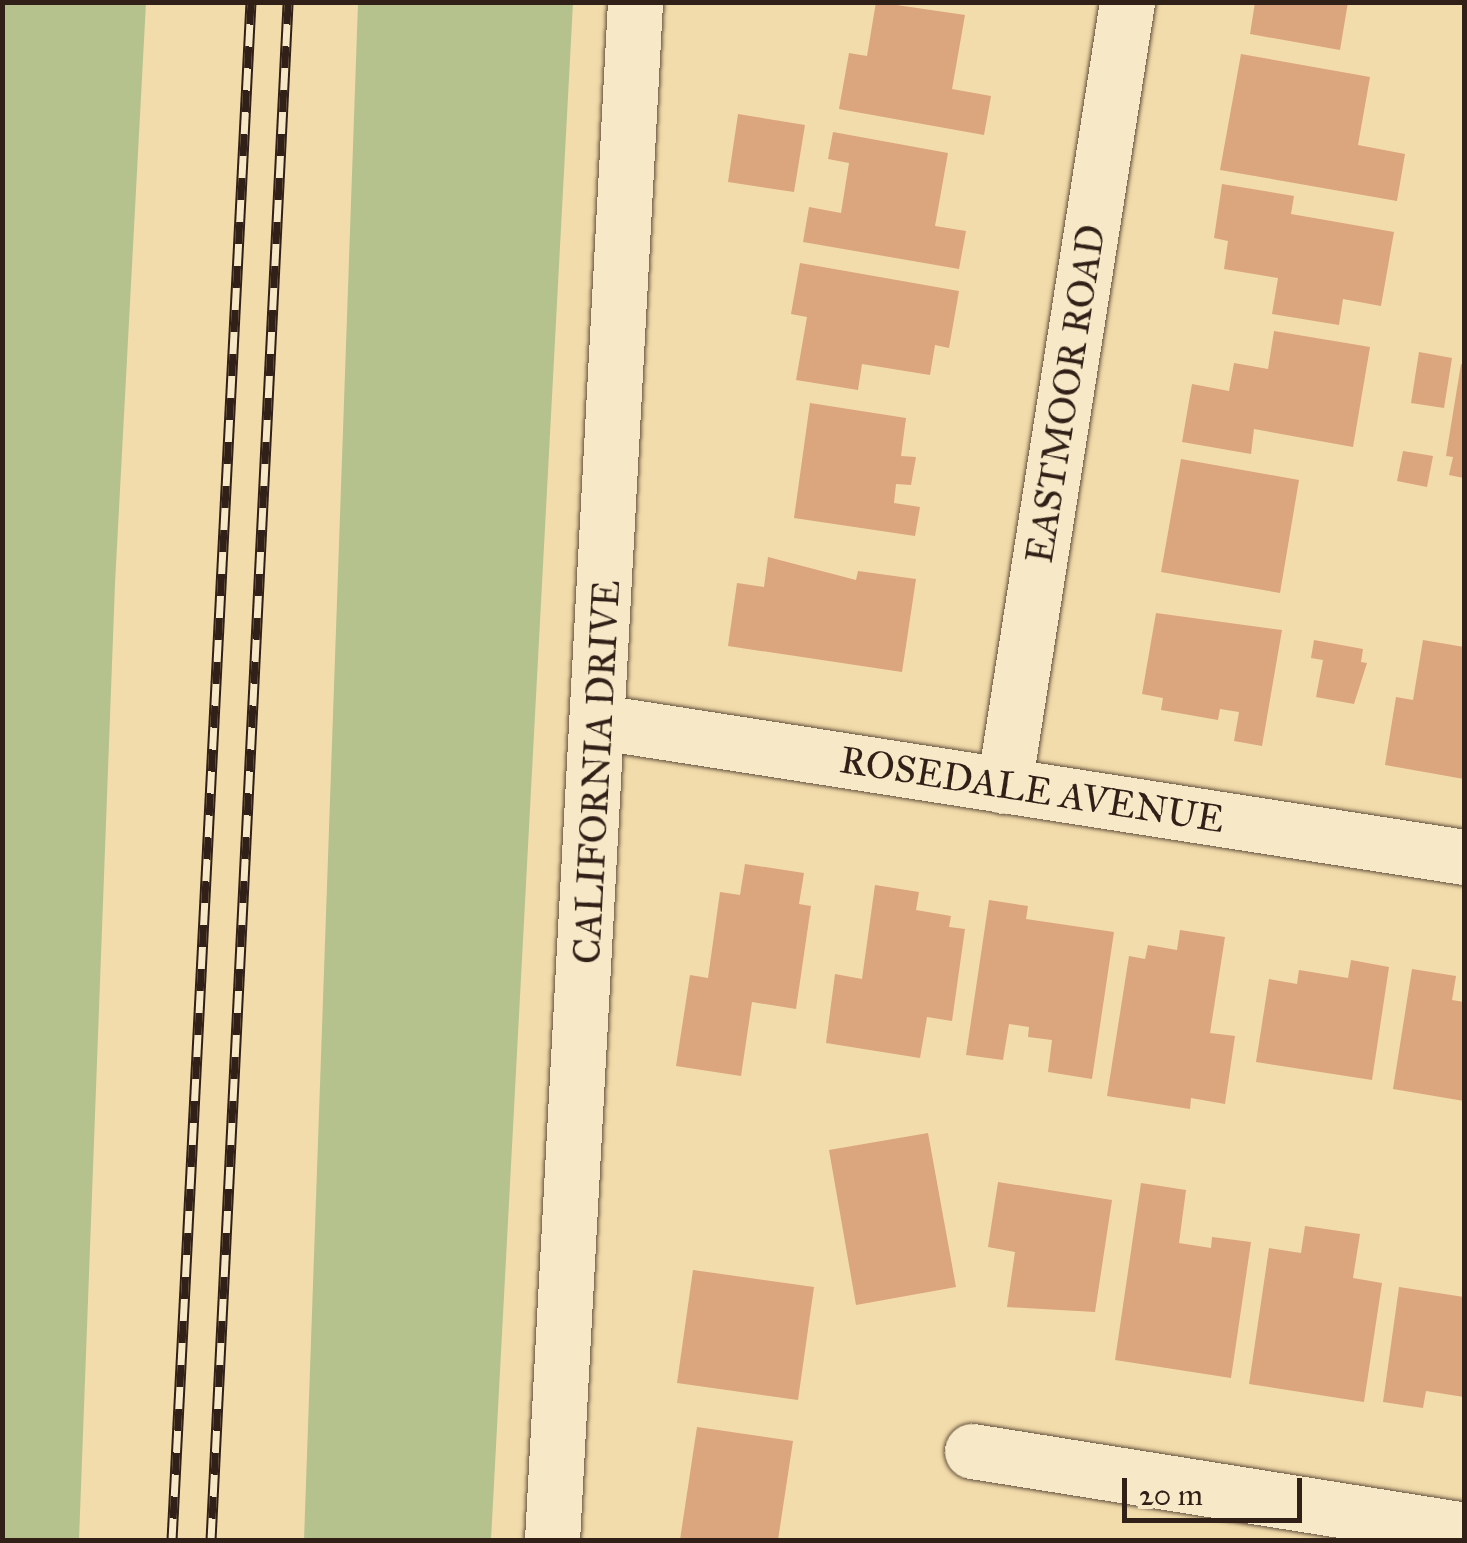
<!DOCTYPE html>
<style>
body{margin:0}
#map{position:relative;width:1467px;height:1543px;overflow:hidden;background:#f3dcab;font-family:"IM FELL Great Primer",serif}
div>[style]{position:absolute}
[style*='--x']{left:calc(var(--x)*1px);top:calc(var(--y)*1px);width:calc(var(--w)*1px);rotate:calc(var(--a)*1deg)}
.green>*{inset:0;background:#b6c28d}
.building>*{inset:0;background:#dba57d}
.roads{filter:drop-shadow(0 0 2px #614f3c) drop-shadow(0 0 2px #614f3c)}
.street>*{height:55px;margin:-27.5px;padding:0 27.5px;transform-origin:27.5px;border-radius:27.5px;background:#f7e8c8}
.secondary>*{height:55px;margin:-27.5px;padding:0 27.5px;transform-origin:27.5px;border-radius:27.5px;background:#f7e8c8}
.rail>*{height:11px;margin-top:-5.5px;transform-origin:0;background:repeating-linear-gradient(90deg,#f7e8c8 0 22px,#302017 0 44px);box-sizing:border-box;border-block:2px solid #302017}
span{translate:-50% -50%;white-space:nowrap;text-align:center;line-height:1.15;-webkit-text-stroke:8px #f7e8c8;paint-order:stroke}
.street-label{font-size:38px;color:#302017}
.frame{position:absolute;inset:0;border:5px solid #302017;pointer-events:none}
.scale{position:absolute;left:1122px;top:1478px;width:180px;height:45px;box-sizing:border-box;border:5px solid #302017;border-top:0;padding-left:12px;font-size:30px;line-height:35px;white-space:nowrap;color:#302017;-webkit-text-stroke:8px #f7e8c8;paint-order:stroke}
</style>
<div id="map">
<div class="green">
<div style="clip-path:polygon(3px 2px,146px 3px,115px 584px,79px 1540px,3px 1540px)"></div>
<div style="clip-path:polygon(358px 3px,573px 3px,491px 1540px,304px 1540px)"></div>
</div>
<div class="building">
<div style="clip-path:polygon(876px 2px,965px 15px,952px 89px,991px 96px,984px 135px,839px 109px,849px 53px,867px 56px)"></div>
<div style="clip-path:polygon(1255px 2px,1348px 2px,1340px 50px,1250px 34px)"></div>
<div style="clip-path:polygon(1241px 54px,1370px 77px,1358px 145px,1405px 154px,1397px 201px,1220px 170px)"></div>
<div style="clip-path:polygon(738px 114px,805px 125px,794px 192px,728px 182px)"></div>
<div style="clip-path:polygon(833px 132px,948px 153px,935px 226px,966px 231px,959px 269px,803px 242px,809px 207px,841px 213px,849px 163px,828px 159px)"></div>
<div style="clip-path:polygon(1222px 184px,1294px 196px,1291px 214px,1394px 232px,1381px 306px,1343px 299px,1339px 325px,1272px 314px,1278px 278px,1224px 269px,1228px 241px,1214px 238px)"></div>
<div style="clip-path:polygon(800px 263px,959px 291px,949px 348px,935px 345px,930px 375px,862px 364px,858px 390px,796px 380px,807px 317px,791px 314px)"></div>
<div style="clip-path:polygon(1274px 331px,1370px 347px,1353px 447px,1254px 429px,1251px 454px,1182px 442px,1192px 384px,1229px 391px,1234px 363px,1268px 369px)"></div>
<div style="clip-path:polygon(1419px 352px,1452px 358px,1444px 408px,1411px 403px)"></div>
<div style="clip-path:polygon(1461px 364px,1464px 365px,1464px 478px,1449px 475px,1453px 457px,1446px 456px)"></div>
<div style="clip-path:polygon(810px 403px,906px 418px,901px 456px,916px 457px,911px 485px,896px 484px,894px 503px,920px 507px,915px 536px,794px 518px)"></div>
<div style="clip-path:polygon(1403px 451px,1433px 456px,1427px 487px,1397px 481px)"></div>
<div style="clip-path:polygon(1181px 459px,1299px 480px,1280px 593px,1161px 572px)"></div>
<div style="clip-path:polygon(768px 557px,856px 580px,858px 571px,916px 579px,902px 672px,728px 646px,737px 583px,764px 587px)"></div>
<div style="clip-path:polygon(1156px 613px,1282px 630px,1262px 746px,1234px 741px,1239px 712px,1220px 709px,1218px 720px,1161px 710px,1163px 698px,1142px 694px)"></div>
<div style="clip-path:polygon(1314px 640px,1363px 649px,1361px 662px,1367px 663px,1354px 704px,1316px 697px,1323px 660px,1311px 658px)"></div>
<div style="clip-path:polygon(1423px 640px,1464px 647px,1464px 779px,1385px 765px,1396px 697px,1413px 700px)"></div>
<div style="clip-path:polygon(745px 864px,804px 873px,799px 904px,811px 906px,796px 1009px,752px 1002px,741px 1076px,676px 1066px,690px 975px,708px 978px,720px 892px,740px 895px)"></div>
<div style="clip-path:polygon(875px 885px,919px 892px,916px 910px,951px 916px,949px 927px,965px 929px,952px 1021px,927px 1017px,920px 1058px,826px 1043px,835px 974px,862px 979px)"></div>
<div style="clip-path:polygon(989px 900px,1028px 906px,1026px 919px,1114px 932px,1092px 1079px,1048px 1072px,1052px 1040px,1028px 1037px,1029px 1027px,1009px 1024px,1003px 1060px,966px 1055px)"></div>
<div style="clip-path:polygon(1180px 930px,1225px 937px,1210px 1033px,1235px 1036px,1225px 1104px,1191px 1098px,1190px 1109px,1107px 1096px,1129px 956px,1145px 959px,1148px 945px,1177px 950px)"></div>
<div style="clip-path:polygon(1351px 960px,1389px 967px,1372px 1080px,1256px 1062px,1269px 979px,1297px 984px,1299px 970px,1348px 978px)"></div>
<div style="clip-path:polygon(1412px 969px,1456px 976px,1452px 1000px,1464px 1002px,1464px 1101px,1393px 1089px)"></div>
<div style="clip-path:polygon(928px 1133px,956px 1287px,856px 1305px,829px 1150px)"></div>
<div style="clip-path:polygon(998px 1182px,1112px 1200px,1095px 1312px,1007px 1307px,1015px 1252px,988px 1247px)"></div>
<div style="clip-path:polygon(1141px 1183px,1186px 1190px,1179px 1243px,1211px 1248px,1212px 1237px,1251px 1242px,1231px 1378px,1115px 1360px)"></div>
<div style="clip-path:polygon(1305px 1226px,1360px 1234px,1353px 1278px,1382px 1283px,1364px 1402px,1249px 1384px,1269px 1248px,1301px 1253px)"></div>
<div style="clip-path:polygon(693px 1270px,814px 1287px,798px 1400px,677px 1383px)"></div>
<div style="clip-path:polygon(1399px 1287px,1464px 1297px,1464px 1397px,1426px 1391px,1423px 1408px,1383px 1402px)"></div>
<div style="clip-path:polygon(697px 1427px,793px 1441px,778px 1540px,680px 1540px)"></div>
</div>
<div class="roads">
<div class="street">
<div style="--x:600;--y:722;--w:874;--a:8.88"></div>
<div style="--x:1004;--y:786;--w:794;--a:-81.08"></div>
<div style="--x:972;--y:1451;--w:498;--a:9.1"></div>
</div>
<div class="secondary">
<div style="--x:552;--y:1540;--w:1540;--a:-86.91"></div>
</div>
</div>
<div class="rail">
<div style="--x:172;--y:1540;--w:1540;--a:-87.06"></div>
<div style="--x:211;--y:1540;--w:1540;--a:-87.13"></div>
</div>
<div class="street-label">
<span style="left:1066px;top:394px;rotate:-81deg">EASTMOOR ROAD</span>
<span style="left:597px;top:772px;rotate:-87deg">CALIFORNIA DRIVE</span>
<span style="left:1032px;top:790px;rotate:9deg">ROSEDALE AVENUE</span>
</div>
<div class="frame"></div>
<div class="scale">20 m</div>
</div>
